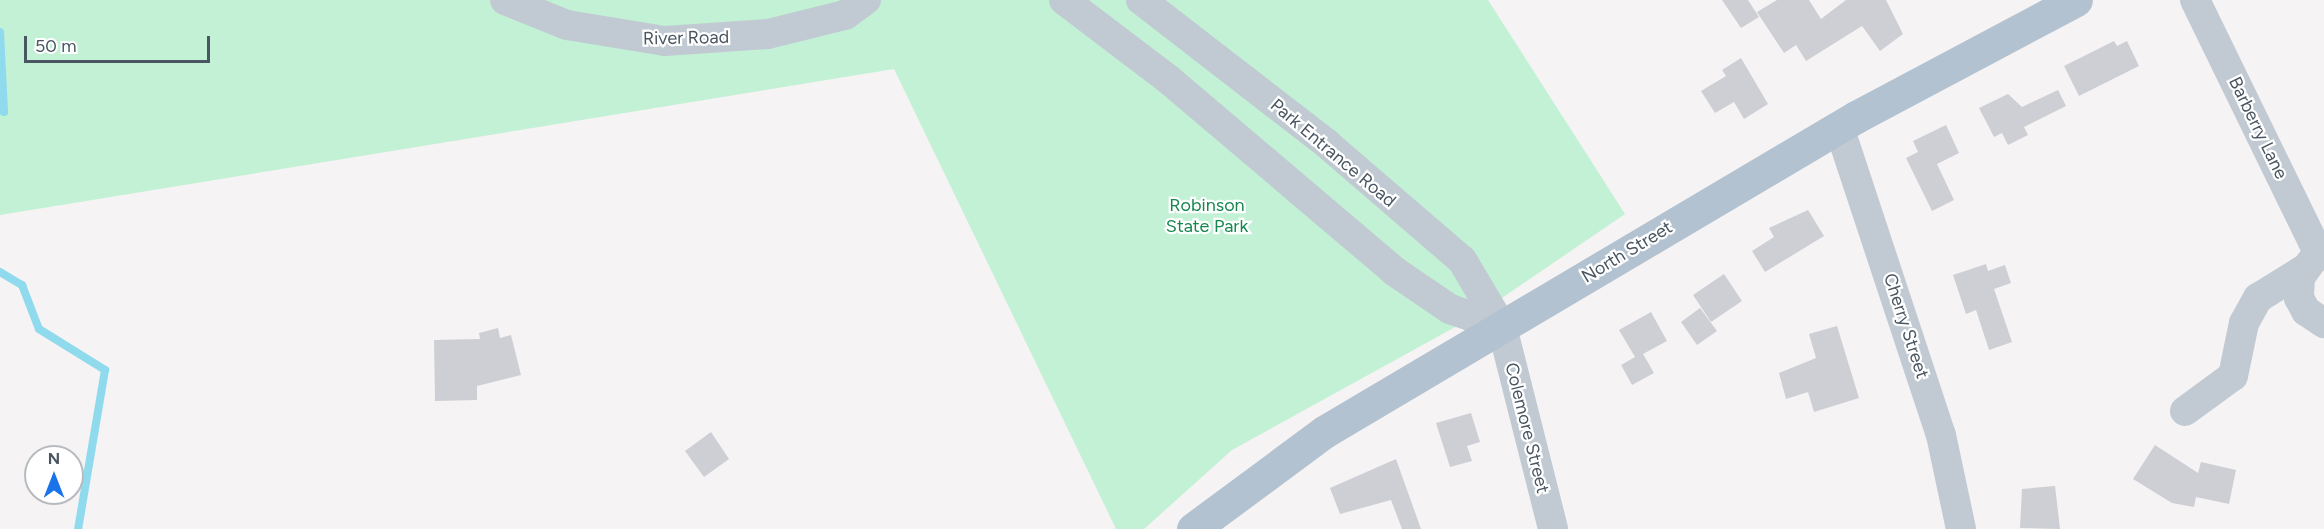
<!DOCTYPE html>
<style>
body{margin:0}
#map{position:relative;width:2324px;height:529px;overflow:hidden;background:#f5f3f3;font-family:Figtree,sans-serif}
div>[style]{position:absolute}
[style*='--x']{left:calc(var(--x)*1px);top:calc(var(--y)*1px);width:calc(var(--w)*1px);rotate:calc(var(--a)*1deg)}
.green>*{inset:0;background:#c3f1d5}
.stream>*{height:8px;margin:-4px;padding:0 4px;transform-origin:4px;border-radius:4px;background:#90daee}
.building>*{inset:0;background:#cdcfd5}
.minor>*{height:30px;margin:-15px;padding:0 15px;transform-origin:15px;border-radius:15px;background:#c1cad2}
.major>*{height:33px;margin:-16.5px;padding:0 16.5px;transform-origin:16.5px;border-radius:16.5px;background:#b3c2d1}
span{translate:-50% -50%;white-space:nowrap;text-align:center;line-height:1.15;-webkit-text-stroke:4.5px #fff;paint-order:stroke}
.street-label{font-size:18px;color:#4a5661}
.park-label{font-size:18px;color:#17864f}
.north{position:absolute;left:24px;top:445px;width:60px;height:60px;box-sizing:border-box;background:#fff;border:2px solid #b7bbc0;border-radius:50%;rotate:0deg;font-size:16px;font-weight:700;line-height:24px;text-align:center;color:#4a5661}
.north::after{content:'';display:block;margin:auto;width:21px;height:27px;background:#1a73e8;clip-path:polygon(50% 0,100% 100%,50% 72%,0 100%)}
.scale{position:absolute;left:24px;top:36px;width:186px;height:27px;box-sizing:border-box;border:3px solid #4a5661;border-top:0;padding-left:8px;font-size:18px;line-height:21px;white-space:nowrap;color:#4a5661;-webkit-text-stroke:4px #fff;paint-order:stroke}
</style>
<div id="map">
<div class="green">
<div style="clip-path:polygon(0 0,1488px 0,1625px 214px,1477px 315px,1232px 450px,1144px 529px,1116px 529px,894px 69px,0 215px)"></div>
</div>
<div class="stream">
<div style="--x:0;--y:32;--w:80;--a:87.1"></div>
<div style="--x:4;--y:112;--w:4;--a:-153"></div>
<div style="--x:0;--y:272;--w:26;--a:31"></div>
<div style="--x:22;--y:285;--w:47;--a:68.9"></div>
<div style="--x:39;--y:329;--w:78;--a:31.8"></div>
<div style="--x:105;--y:370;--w:161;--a:99.6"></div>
</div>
<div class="building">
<div style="clip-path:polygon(1722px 0,1748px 0,1759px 17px,1741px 28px)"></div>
<div style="clip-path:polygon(1777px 0,1809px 0,1821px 19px,1846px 0,1886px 0,1903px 34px,1880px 51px,1862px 26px,1806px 61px,1796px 45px,1784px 53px,1757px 12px)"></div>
<div style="clip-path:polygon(2114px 41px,2117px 46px,2127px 41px,2139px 66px,2079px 96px,2064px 66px)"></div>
<div style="clip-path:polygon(1741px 58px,1768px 104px,1744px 119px,1734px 102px,1715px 113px,1701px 91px,1726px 76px,1722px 70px)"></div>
<div style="clip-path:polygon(2058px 90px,2066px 106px,2024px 127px,2028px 135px,2008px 145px,2002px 133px,1994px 137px,1979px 108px,2008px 94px,2022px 107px)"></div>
<div style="clip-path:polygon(1946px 125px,1959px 153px,1937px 164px,1954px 200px,1932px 211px,1906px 158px,1918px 152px,1913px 141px)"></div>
<div style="clip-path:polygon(1808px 210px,1824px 236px,1765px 272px,1752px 251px,1774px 237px,1769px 228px)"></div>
<div style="clip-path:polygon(1986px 264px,1988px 271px,2005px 265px,2011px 283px,1994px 289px,2012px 342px,1989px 350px,1976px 310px,1966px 314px,1953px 275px)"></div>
<div style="clip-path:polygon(1724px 274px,1742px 301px,1711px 322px,1693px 295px)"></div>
<div style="clip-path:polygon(1700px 308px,1717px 331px,1697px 345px,1681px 322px)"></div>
<div style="clip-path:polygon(1651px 312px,1667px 341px,1643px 354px,1654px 373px,1632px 385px,1621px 365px,1635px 357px,1619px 330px)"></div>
<div style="clip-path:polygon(1837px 326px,1859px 398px,1814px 412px,1808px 392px,1786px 399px,1779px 373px,1816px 358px,1809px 334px)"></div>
<div style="clip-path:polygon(498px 328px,500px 338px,511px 335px,521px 375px,477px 386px,477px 400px,435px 401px,434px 340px,480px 339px,479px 333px)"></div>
<div style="clip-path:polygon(1471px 413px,1480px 442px,1467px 446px,1472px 461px,1450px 467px,1436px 423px)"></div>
<div style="clip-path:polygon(711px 432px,729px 459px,704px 477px,685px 451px)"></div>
<div style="clip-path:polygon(2155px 445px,2198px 473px,2201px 462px,2236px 470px,2229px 504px,2196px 497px,2194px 507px,2172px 503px,2133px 479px)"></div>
<div style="clip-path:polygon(1396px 459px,1421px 529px,1402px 529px,1391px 500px,1340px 514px,1330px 488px)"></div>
<div style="clip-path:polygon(2055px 486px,2060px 529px,2020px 528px,2022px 489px)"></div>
</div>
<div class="minor">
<div style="--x:505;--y:0;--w:67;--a:22"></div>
<div style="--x:567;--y:25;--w:99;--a:9.3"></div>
<div style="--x:665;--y:41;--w:103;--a:-3.9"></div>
<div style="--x:768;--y:34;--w:79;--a:-13.9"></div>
<div style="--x:845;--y:15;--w:26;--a:-36"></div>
<div style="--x:1064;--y:0;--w:131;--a:37.2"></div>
<div style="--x:1168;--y:79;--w:297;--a:40.3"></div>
<div style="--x:1394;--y:271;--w:68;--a:34.2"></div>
<div style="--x:1450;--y:309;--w:55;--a:19.1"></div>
<div style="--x:1141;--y:0;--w:235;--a:37.7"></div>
<div style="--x:1327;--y:144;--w:178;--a:40.7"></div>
<div style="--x:1462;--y:260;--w:78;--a:59.2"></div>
<div style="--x:1502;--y:327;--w:208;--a:75.8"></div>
<div style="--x:2195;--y:0;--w:285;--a:64"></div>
<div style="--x:1839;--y:127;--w:324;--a:71.7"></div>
<div style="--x:1941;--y:435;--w:96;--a:78"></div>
<div style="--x:2311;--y:262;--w:19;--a:126"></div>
<div style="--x:2300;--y:277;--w:21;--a:93"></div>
<div style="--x:2299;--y:298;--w:15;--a:62"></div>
<div style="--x:2306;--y:311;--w:22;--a:34"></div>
<div style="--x:2185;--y:411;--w:59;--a:-36.1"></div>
<div style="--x:2233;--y:376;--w:54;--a:-78.3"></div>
<div style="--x:2244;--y:323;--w:29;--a:-61"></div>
<div style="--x:2258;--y:298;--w:53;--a:-31.9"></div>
</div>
<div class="major">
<div style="--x:1193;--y:529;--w:163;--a:-36.5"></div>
<div style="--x:1324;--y:432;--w:618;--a:-30.63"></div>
<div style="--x:1856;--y:117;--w:249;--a:-28"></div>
</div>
<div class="street-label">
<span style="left:686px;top:38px;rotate:-1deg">River Road</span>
<span style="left:2258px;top:128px;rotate:64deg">Barberry Lane</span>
<span style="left:1333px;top:153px;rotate:40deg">Park Entrance Road</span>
<span style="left:1627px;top:252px;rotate:-31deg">North Street</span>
<span style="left:1906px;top:326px;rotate:72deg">Cherry Street</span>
<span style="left:1527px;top:428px;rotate:76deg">Colemore Street</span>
</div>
<div class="park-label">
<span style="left:1207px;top:216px">Robinson<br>State Park</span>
</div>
<div class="north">N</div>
<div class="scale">50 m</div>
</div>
